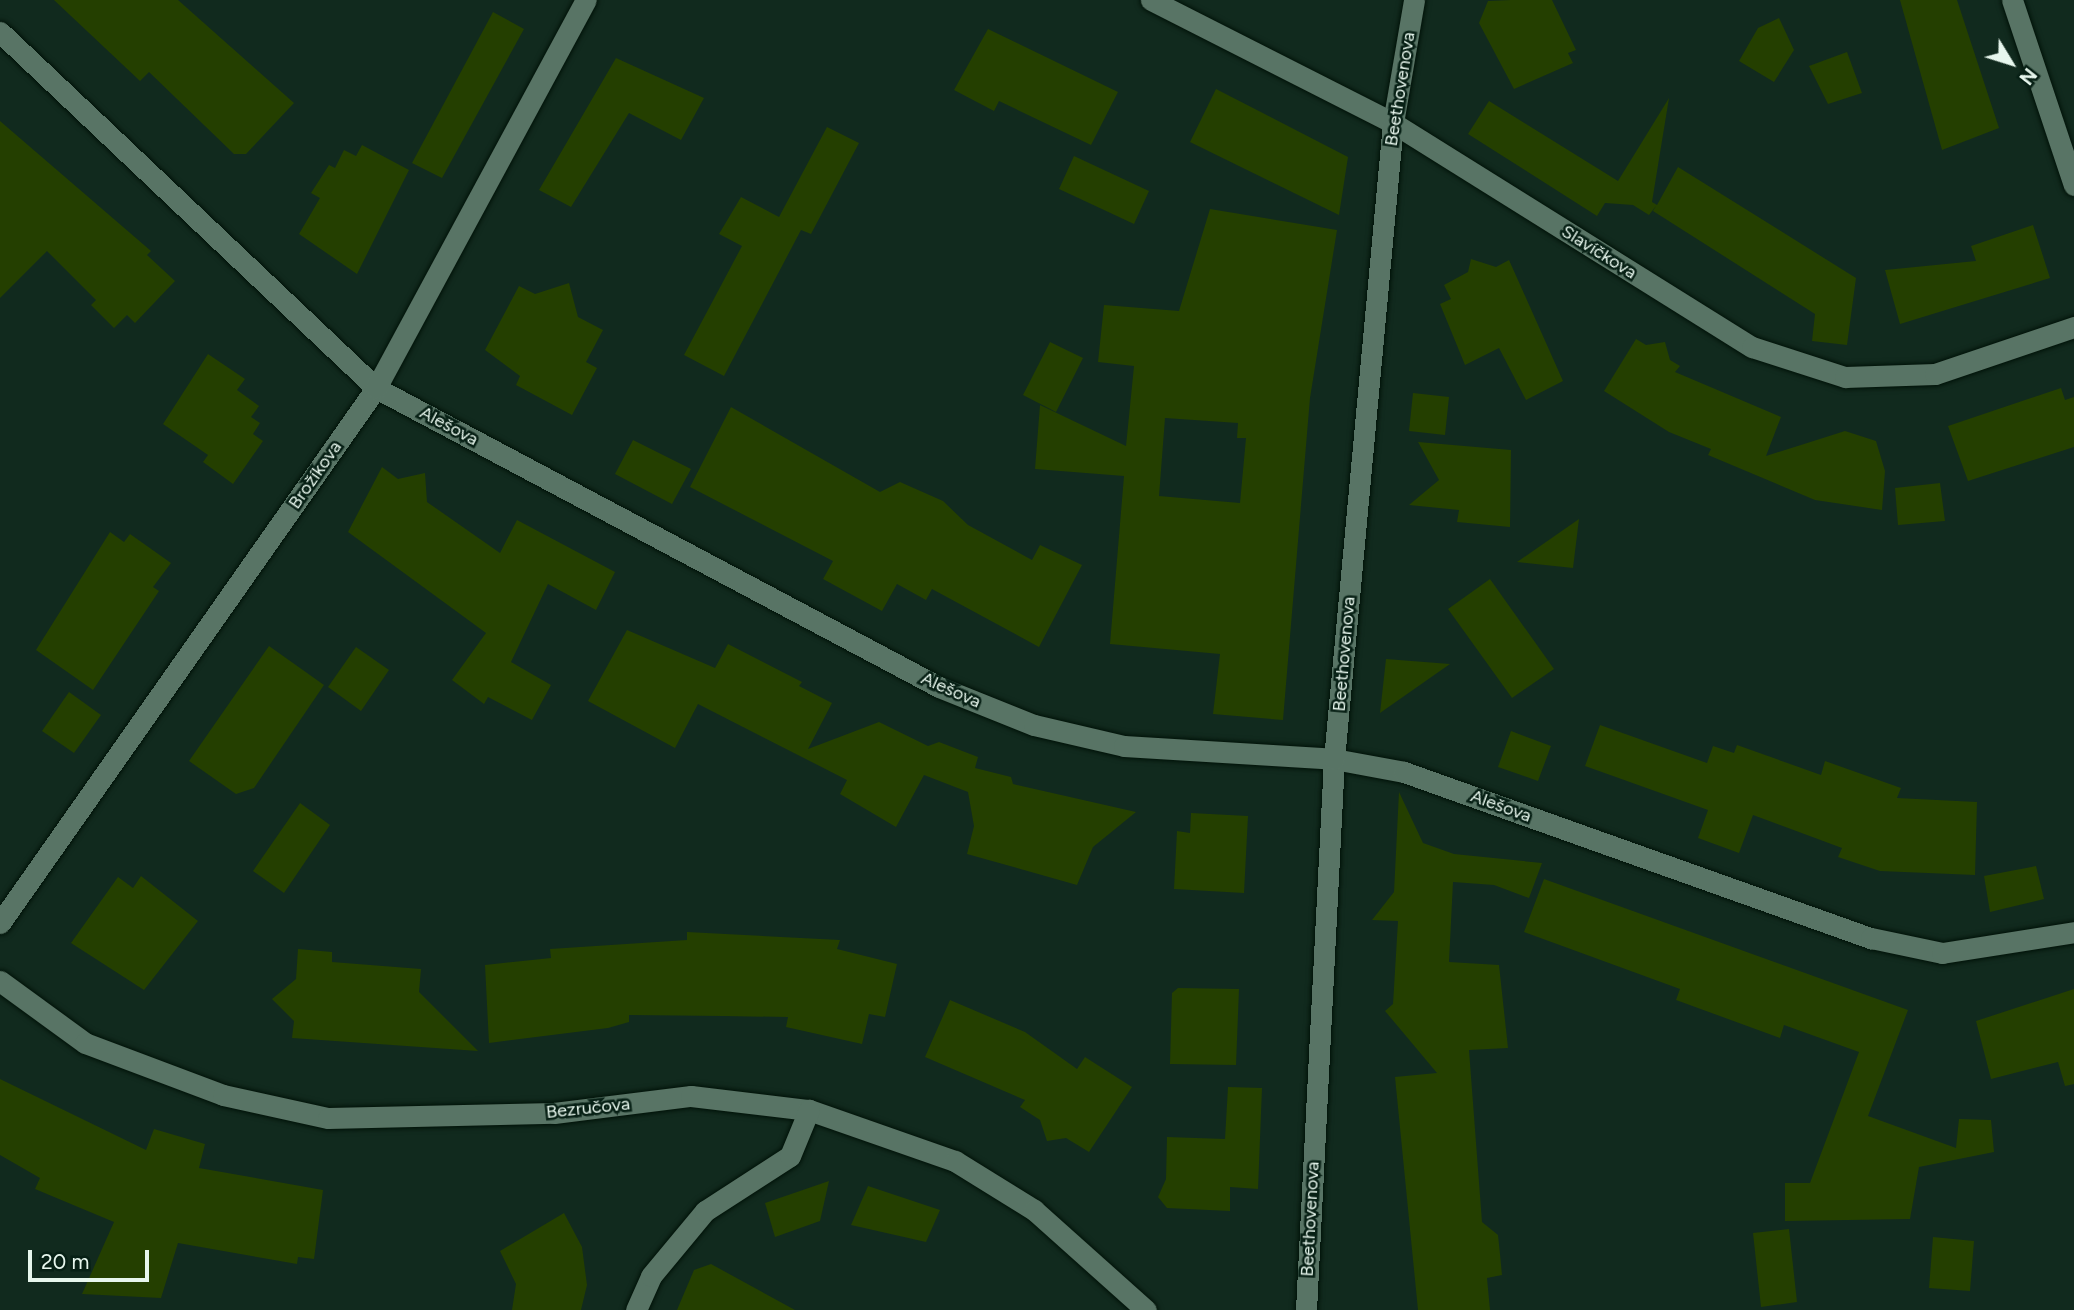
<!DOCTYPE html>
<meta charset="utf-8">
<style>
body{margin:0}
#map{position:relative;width:2074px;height:1310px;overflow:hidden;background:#112a1e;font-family:Figtree,sans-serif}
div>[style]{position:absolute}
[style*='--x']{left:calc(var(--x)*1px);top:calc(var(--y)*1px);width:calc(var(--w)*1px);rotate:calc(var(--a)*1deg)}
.building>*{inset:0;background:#243f00}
.roads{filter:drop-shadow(0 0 2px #001208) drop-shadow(0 0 2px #001208)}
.minor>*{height:21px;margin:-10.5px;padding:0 10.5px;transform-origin:10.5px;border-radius:10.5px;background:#587465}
span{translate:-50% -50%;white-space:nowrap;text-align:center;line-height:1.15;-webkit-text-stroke:5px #072015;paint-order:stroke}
.street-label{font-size:18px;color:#e7f6ed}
.north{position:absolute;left:1976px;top:28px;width:70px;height:70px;-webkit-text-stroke:5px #072015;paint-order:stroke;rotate:128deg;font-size:19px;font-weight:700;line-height:28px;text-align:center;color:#e7f6ed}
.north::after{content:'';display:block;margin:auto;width:24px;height:32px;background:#e7f6ed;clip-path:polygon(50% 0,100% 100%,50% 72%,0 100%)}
.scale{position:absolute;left:28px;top:1250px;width:121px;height:32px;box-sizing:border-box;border:4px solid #e7f6ed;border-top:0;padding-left:9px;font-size:21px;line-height:24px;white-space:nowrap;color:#e7f6ed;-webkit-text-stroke:5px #072015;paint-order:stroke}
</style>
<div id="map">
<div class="building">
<div style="clip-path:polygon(54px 0,178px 0,294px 103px,246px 154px,234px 154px,149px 72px,140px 81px)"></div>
<div style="clip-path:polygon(1511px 0,1552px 0,1576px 50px,1568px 53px,1573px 63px,1514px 89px,1479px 23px,1488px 1px)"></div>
<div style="clip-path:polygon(1900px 0,1957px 0,1999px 128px,1942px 150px)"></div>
<div style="clip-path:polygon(493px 12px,524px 29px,442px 178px,412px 163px)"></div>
<div style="clip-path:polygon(1779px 18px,1794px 50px,1774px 82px,1739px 61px,1758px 28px)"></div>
<div style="clip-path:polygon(988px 29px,1118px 92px,1091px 145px,999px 101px,994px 111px,954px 90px)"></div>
<div style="clip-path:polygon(1847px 52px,1862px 93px,1828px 104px,1809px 66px)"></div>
<div style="clip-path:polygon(616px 58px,704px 98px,681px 140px,629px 113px,571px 207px,539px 190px)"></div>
<div style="clip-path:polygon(1216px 89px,1348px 157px,1339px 215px,1190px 142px)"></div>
<div style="clip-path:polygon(1669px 98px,1652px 202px,1657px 205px,1678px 167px,1856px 278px,1847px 345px,1812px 341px,1815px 314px,1653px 211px,1656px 206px,1649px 215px,1633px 205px,1605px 203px,1597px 216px,1468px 134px,1489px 101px,1618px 181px)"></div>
<div style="clip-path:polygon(0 121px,151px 251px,147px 255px,175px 281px,135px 323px,127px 315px,114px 328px,91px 305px,96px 300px,47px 251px,0 298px)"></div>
<div style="clip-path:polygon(827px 127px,859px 143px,811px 234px,801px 230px,724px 376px,684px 355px,742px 246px,719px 234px,741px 197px,779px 217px)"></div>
<div style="clip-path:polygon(362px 145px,409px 170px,357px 274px,299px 234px,320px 198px,311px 193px,329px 165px,335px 168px,344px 150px,356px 156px)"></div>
<div style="clip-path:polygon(1074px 156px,1149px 191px,1134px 224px,1059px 189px)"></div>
<div style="clip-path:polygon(evenodd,1210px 209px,1337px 230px,1310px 398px,1283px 720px,1213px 714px,1220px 654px,1110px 644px,1124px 476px,1035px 469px,1040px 405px,1126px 446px,1134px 366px,1098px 362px,1104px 305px,1179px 311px,1210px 209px,1165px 418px,1238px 423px,1237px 438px,1246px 438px,1240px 503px,1159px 496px,1165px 418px)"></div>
<div style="clip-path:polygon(2033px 225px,2050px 278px,1900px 324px,1885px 270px,1976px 261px,1971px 246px)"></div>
<div style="clip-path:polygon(1471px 259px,1496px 267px,1509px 260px,1563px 381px,1526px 400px,1499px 348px,1465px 365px,1440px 304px,1451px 299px,1444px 285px,1468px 272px)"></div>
<div style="clip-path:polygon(569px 283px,578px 317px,603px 330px,586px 362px,597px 368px,572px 415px,516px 385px,520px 376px,485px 350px,519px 286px,535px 294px)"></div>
<div style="clip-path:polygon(1636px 339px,1646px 345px,1665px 342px,1670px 360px,1680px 366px,1675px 372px,1781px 417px,1766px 456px,1845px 431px,1876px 441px,1885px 471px,1882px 510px,1815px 500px,1708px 455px,1711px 449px,1669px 432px,1604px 391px)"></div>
<div style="clip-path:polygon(1050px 342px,1083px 358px,1056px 412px,1023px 395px)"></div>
<div style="clip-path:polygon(208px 354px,245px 379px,237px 390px,259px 406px,251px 417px,260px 423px,253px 434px,263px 441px,233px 484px,203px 462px,208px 455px,163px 424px)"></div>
<div style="clip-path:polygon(2061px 388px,2065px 400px,2074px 397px,2074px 447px,1968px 481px,1948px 426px)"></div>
<div style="clip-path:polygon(1413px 393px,1449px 397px,1445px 435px,1409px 431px)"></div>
<div style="clip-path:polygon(731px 407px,880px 492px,900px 482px,943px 501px,968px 525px,1032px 560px,1040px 545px,1082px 565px,1039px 647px,932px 589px,926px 600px,897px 584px,882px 611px,823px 579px,833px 561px,690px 487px)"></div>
<div style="clip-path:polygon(633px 440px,691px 469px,672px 504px,615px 474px)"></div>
<div style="clip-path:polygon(1418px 442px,1511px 450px,1510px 527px,1457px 522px,1459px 510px,1409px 505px,1439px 480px)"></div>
<div style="clip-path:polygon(382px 467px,398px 479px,425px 473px,427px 502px,500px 553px,517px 520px,615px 572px,596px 610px,548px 584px,511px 662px,551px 685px,532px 720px,488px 697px,484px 704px,452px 680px,486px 633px,348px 532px)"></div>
<div style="clip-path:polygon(1940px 483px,1945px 521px,1898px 525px,1895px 488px)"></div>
<div style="clip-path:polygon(1579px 519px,1573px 568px,1517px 562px)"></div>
<div style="clip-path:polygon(110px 532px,124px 542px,130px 534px,171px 563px,153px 587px,159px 591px,93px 690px,36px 650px)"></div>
<div style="clip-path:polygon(1490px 579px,1554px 669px,1512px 698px,1448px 609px)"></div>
<div style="clip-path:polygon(627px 630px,715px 668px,728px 644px,802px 682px,799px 686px,832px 703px,808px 749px,879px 722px,928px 746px,939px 742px,978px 757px,975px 768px,1011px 777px,1013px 784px,1136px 812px,1093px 847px,1077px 885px,967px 854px,974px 826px,968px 792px,924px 775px,896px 827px,840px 794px,847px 780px,698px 704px,675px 748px,588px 701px)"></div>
<div style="clip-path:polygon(269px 646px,324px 685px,254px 788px,236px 794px,189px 761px)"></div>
<div style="clip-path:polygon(356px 647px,389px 670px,361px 711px,328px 687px)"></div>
<div style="clip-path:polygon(1386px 659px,1450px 664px,1380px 713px)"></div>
<div style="clip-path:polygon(69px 692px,101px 715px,74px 753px,42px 731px)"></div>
<div style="clip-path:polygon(1600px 725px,1707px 763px,1713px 746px,1734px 753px,1737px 745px,1821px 775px,1825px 761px,1901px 788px,1897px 798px,1977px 802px,1975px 875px,1880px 871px,1838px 857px,1842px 848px,1753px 815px,1739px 853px,1698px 838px,1708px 810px,1585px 766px)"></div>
<div style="clip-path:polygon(1511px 731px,1551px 746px,1538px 781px,1498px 767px)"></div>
<div style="clip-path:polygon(1399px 792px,1423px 843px,1454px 854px,1542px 863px,1529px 898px,1494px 885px,1453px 882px,1449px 962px,1499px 965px,1508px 1048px,1469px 1050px,1482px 1222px,1498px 1235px,1500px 1254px,1502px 1275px,1487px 1278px,1490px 1310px,1418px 1310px,1395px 1077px,1437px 1073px,1385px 1011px,1393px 1004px,1398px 921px,1372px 920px,1394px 892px)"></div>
<div style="clip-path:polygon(300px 803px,330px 825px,284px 893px,253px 871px)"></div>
<div style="clip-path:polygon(1191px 813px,1248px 816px,1244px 893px,1174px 889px,1177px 831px,1190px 833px)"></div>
<div style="clip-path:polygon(2036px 866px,2044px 899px,1990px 912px,1984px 876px)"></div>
<div style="clip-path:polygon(141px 876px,198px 921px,144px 990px,71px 943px,118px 877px,133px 888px)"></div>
<div style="clip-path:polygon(1544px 879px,1908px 1010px,1868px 1116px,1956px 1148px,1959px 1119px,1991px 1120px,1994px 1152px,1919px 1167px,1910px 1219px,1785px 1221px,1785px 1183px,1810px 1183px,1859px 1052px,1784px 1025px,1780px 1038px,1676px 1000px,1680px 989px,1524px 932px)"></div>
<div style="clip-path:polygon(687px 932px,840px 940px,837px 949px,897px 964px,885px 1017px,869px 1014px,862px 1044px,786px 1027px,788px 1017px,723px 1016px,629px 1015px,629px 1022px,608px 1028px,489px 1043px,485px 965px,551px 958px,550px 949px,687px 940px)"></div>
<div style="clip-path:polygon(298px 949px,332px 952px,332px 962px,421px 969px,419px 992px,478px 1051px,292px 1038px,294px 1021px,272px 999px,296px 979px)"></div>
<div style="clip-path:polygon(1178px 988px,1239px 989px,1236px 1065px,1170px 1064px,1172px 993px)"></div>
<div style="clip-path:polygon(2074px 989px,2074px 1084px,2065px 1086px,2058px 1062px,1991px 1079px,1976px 1021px)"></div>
<div style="clip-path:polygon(950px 1000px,1025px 1032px,1077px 1069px,1085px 1057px,1132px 1087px,1089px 1152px,1066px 1138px,1047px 1141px,1040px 1120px,1020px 1107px,1025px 1100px,925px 1057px)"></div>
<div style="clip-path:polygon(0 1079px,146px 1150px,154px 1129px,205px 1144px,199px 1168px,323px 1190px,314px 1259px,298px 1257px,297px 1264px,178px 1243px,161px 1298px,82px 1294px,114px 1222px,35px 1189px,40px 1178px,0 1155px)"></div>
<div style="clip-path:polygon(1228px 1087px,1262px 1088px,1258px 1189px,1230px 1187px,1230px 1211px,1167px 1208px,1158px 1197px,1166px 1179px,1167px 1137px,1225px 1139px)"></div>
<div style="clip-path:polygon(829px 1181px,820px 1221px,775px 1237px,765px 1203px)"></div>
<div style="clip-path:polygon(868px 1186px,940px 1210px,926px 1242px,851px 1225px)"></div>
<div style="clip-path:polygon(564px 1213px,582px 1247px,587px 1285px,581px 1310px,512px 1310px,516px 1284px,500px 1251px)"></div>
<div style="clip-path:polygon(1789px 1229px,1797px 1302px,1761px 1307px,1753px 1233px)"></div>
<div style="clip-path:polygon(1933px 1237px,1974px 1241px,1970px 1291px,1929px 1288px)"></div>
<div style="clip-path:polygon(711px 1264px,795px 1310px,677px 1310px,694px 1270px)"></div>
</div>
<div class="roads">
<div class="minor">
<div style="--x:1151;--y:0;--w:271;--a:26.9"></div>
<div style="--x:1393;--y:123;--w:423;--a:32"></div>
<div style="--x:1752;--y:347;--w:98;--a:17.9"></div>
<div style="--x:1845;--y:377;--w:90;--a:-1.9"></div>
<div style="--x:1935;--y:374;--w:147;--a:-18.7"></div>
<div style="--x:2012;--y:0;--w:195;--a:71.5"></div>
<div style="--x:0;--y:32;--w:518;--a:43.43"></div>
<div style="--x:376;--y:388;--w:637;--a:27.97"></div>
<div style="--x:939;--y:687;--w:102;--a:21.8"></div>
<div style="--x:1034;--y:725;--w:92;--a:13.1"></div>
<div style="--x:1124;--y:746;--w:210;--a:3.5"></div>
<div style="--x:1334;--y:759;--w:71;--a:10.5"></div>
<div style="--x:1404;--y:772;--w:496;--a:19.6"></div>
<div style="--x:1871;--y:938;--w:73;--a:11.9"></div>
<div style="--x:1942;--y:953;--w:134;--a:-9"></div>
<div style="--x:0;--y:923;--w:654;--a:-54.9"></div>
<div style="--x:376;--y:388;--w:441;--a:-61.6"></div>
<div style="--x:0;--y:981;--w:105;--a:36.1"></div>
<div style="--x:85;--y:1043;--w:147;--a:20.6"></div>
<div style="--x:223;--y:1095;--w:107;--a:12.4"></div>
<div style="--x:328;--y:1118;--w:226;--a:-1.3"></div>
<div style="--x:554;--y:1113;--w:138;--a:-7.1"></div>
<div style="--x:691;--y:1096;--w:119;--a:6.8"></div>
<div style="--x:809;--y:1110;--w:155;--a:19.3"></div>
<div style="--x:955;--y:1161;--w:93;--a:31.8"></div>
<div style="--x:1034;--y:1210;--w:150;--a:41.8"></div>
<div style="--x:636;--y:1310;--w:37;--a:-66"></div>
<div style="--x:651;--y:1276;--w:85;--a:-50.3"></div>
<div style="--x:705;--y:1211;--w:101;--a:-32.9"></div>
<div style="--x:790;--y:1156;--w:50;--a:-67.6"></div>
<div style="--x:1306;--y:1310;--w:552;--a:-87.09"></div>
<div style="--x:1334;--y:759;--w:639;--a:-84.7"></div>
<div style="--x:1393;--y:123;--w:125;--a:-80.3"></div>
</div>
</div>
<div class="street-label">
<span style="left:1400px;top:89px;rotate:-81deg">Beethovenova</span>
<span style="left:1599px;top:252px;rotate:32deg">Slavíčkova</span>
<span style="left:449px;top:426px;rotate:28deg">Alešova</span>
<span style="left:315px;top:475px;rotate:-55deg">Brožíkova</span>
<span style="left:1344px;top:654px;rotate:-85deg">Beethovenova</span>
<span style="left:951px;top:690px;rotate:24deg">Alešova</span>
<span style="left:1501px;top:806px;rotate:20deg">Alešova</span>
<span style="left:588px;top:1108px;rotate:-6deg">Bezručova</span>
<span style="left:1310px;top:1219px;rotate:-87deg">Beethovenova</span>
</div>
<div class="north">N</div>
<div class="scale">20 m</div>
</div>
